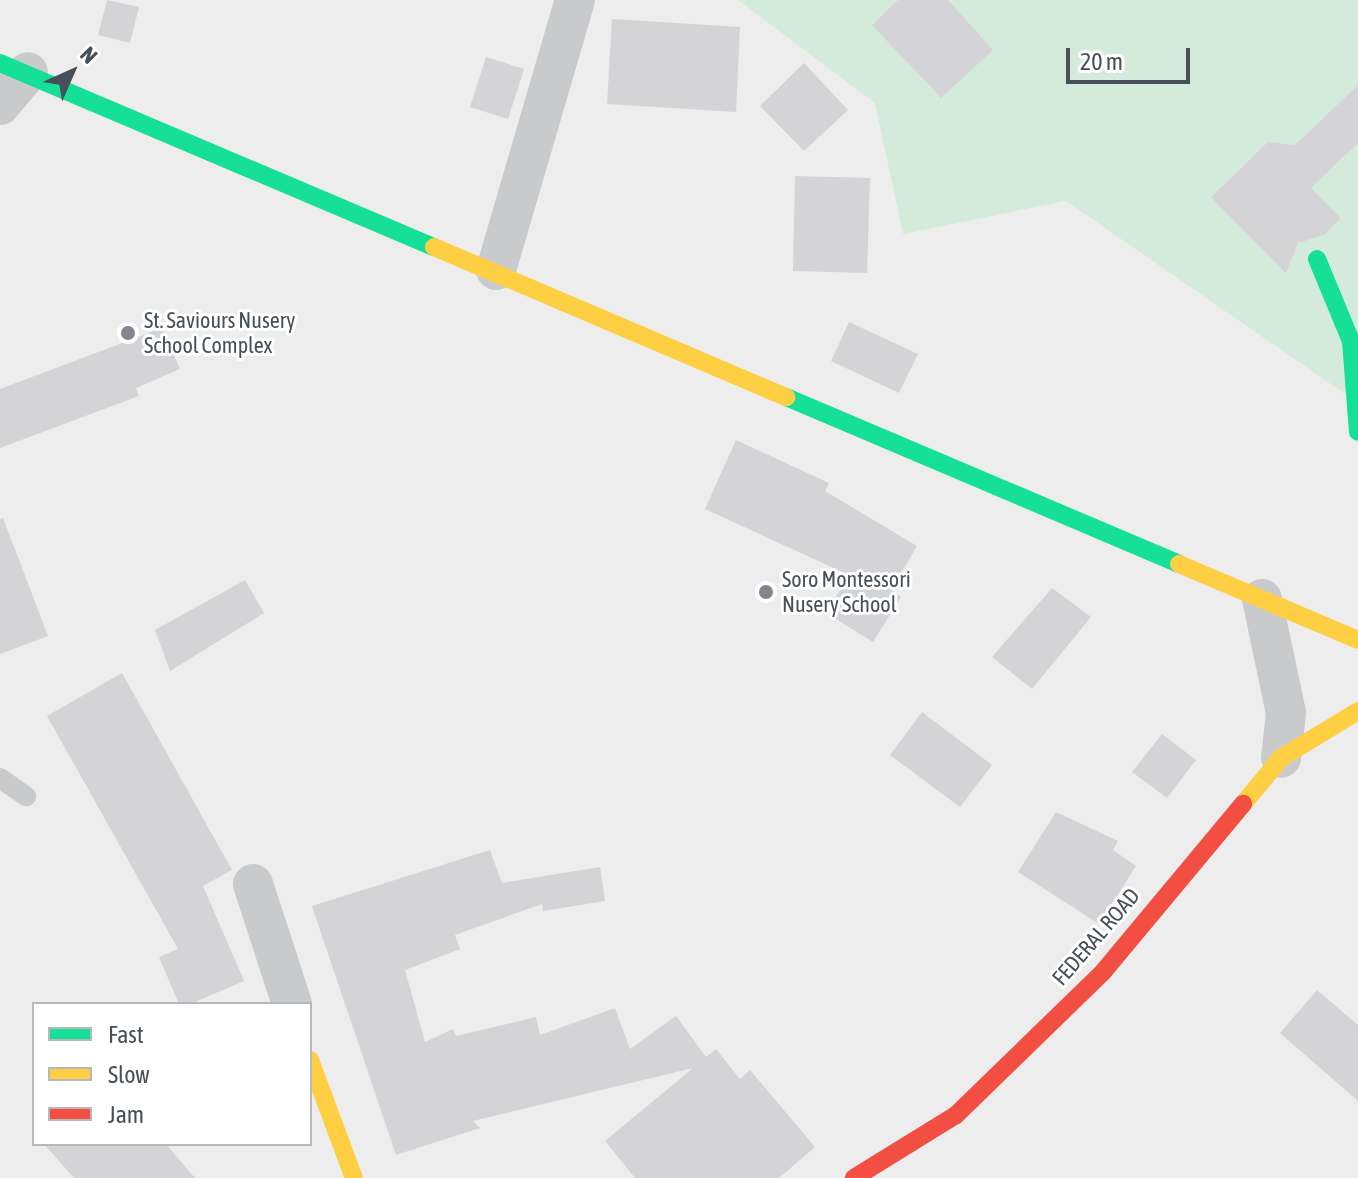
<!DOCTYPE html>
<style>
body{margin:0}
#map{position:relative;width:1358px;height:1178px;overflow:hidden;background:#eeeded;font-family:"Asap Condensed",sans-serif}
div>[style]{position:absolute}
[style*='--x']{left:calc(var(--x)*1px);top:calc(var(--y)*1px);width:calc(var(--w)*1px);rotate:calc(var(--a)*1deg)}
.green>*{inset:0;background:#d4ebdc}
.building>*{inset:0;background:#d4d4d6}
.lane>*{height:20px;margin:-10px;padding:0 10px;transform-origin:10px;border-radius:10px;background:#c8cacc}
.street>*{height:40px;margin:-20px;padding:0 20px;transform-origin:20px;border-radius:20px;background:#c8cacc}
.fast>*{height:18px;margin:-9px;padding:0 9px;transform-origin:9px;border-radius:9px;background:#16e098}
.slow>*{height:18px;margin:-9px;padding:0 9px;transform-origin:9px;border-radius:9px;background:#ffcf43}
.jam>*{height:18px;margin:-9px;padding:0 9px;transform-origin:9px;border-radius:9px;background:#f24e42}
.dots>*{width:22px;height:22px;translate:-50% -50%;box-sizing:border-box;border:4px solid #fff;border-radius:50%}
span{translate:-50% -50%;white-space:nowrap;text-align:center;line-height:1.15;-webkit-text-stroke:6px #fff;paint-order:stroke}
.poi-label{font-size:22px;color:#475058}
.left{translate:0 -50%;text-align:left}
.street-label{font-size:22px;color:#475058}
.legend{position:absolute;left:32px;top:1002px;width:280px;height:144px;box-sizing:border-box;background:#fff;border:2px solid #b5b9bc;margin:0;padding:10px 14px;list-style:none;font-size:24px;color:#475058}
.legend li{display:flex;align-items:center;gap:16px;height:40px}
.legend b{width:40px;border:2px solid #b5b9bc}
.north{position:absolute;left:32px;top:32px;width:80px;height:80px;-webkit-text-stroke:6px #fff;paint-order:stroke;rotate:45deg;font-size:22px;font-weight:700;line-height:32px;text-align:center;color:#475058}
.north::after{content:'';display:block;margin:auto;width:28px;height:36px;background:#475058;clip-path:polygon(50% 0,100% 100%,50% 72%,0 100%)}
.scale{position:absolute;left:1066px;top:48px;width:124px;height:36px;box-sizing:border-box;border:4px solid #475058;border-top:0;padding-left:10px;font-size:24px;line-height:28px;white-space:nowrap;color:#475058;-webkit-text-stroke:6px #fff;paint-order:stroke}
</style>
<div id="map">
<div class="green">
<div style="clip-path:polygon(738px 0,1358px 0,1358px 403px,1066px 201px,903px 234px,875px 103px)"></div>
</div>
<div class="building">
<div style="clip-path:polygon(107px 0,139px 7px,130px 43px,98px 35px)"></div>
<div style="clip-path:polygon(898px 0,948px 0,993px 50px,941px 98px,872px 25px)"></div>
<div style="clip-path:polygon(612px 19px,740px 27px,736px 112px,607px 104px)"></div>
<div style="clip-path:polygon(486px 57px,524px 69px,508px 119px,470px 107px)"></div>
<div style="clip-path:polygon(804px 63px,848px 110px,804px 151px,760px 106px)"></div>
<div style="clip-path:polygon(1358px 85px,1358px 143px,1311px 188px,1341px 218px,1324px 235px,1298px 243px,1286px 273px,1211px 197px,1268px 142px,1295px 145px)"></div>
<div style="clip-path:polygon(795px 176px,870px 178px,867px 273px,793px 271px)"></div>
<div style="clip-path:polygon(849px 322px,918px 354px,899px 393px,831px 361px)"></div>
<div style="clip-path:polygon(162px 328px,180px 369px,136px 388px,139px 396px,0 448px,0 389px)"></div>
<div style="clip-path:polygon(736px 440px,829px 483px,825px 491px,917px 546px,891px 590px,901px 597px,873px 642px,826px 613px,849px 575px,705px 509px)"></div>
<div style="clip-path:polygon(3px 518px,48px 636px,0 654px,0 519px)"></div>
<div style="clip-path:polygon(245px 580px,264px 613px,170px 671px,155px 630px)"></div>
<div style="clip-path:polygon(1052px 588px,1091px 617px,1032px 689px,992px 657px)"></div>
<div style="clip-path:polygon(122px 673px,232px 870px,203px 886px,244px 981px,190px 1004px,179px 1004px,159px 957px,178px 949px,47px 716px)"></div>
<div style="clip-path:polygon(922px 712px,992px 765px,960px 807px,890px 755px)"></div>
<div style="clip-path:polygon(1162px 734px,1196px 760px,1167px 798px,1132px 772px)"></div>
<div style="clip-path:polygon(1056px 812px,1118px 841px,1113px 850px,1136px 866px,1099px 924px,1018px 872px)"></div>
<div style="clip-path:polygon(490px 850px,502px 883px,600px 867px,605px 901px,543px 911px,542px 904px,455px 935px,460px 949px,405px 970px,425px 1042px,453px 1029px,456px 1036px,536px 1017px,540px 1035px,615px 1008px,630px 1049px,676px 1016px,706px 1057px,716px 1049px,740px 1079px,750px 1070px,815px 1147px,779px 1178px,635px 1178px,605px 1141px,693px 1068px,473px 1121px,480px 1128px,396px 1155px,312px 906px)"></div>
<div style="clip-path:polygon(1317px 990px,1358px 1025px,1358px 1101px,1280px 1033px)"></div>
<div style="clip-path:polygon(44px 1144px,166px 1144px,195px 1178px,74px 1178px)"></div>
</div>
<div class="lane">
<div style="--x:0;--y:778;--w:32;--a:35"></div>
</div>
<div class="street">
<div style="--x:0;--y:105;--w:43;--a:-49.7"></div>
<div style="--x:496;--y:270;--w:281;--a:-73.7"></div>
<div style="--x:1262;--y:599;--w:116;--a:78.1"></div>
<div style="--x:1286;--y:713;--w:45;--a:96.3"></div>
<div style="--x:253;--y:884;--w:126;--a:72"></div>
</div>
<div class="fast">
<div style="--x:0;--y:63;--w:471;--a:23"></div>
<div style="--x:1317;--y:259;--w:89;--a:67.5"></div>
<div style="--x:1351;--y:341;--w:91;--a:85.6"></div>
<div style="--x:786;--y:397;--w:427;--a:23"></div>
</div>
<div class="slow">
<div style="--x:434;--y:247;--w:383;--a:23.1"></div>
<div style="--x:1179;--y:564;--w:194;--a:23"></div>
<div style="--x:1243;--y:804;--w:60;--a:-50.4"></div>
<div style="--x:1281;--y:758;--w:90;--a:-31.4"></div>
<div style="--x:310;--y:1060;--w:126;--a:69.6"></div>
</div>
<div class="jam">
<div style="--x:854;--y:1178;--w:120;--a:-31.7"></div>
<div style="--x:956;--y:1115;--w:205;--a:-44.2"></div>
<div style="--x:1103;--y:972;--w:219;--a:-50.2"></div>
</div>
<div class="dots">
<div style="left:128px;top:333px;background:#81878c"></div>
<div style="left:766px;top:592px;background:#81878c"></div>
</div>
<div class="poi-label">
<span class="left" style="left:144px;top:333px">St. Saviours Nusery<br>School Complex</span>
<span class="left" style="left:782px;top:592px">Soro Montessori<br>Nusery School</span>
</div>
<div class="street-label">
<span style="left:1096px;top:937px;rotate:-49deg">FEDERAL ROAD</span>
</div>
<ul class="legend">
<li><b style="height:10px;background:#16e098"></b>Fast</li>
<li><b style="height:10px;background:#ffcf43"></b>Slow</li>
<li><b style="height:10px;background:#f24e42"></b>Jam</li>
</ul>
<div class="north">N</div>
<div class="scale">20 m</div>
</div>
